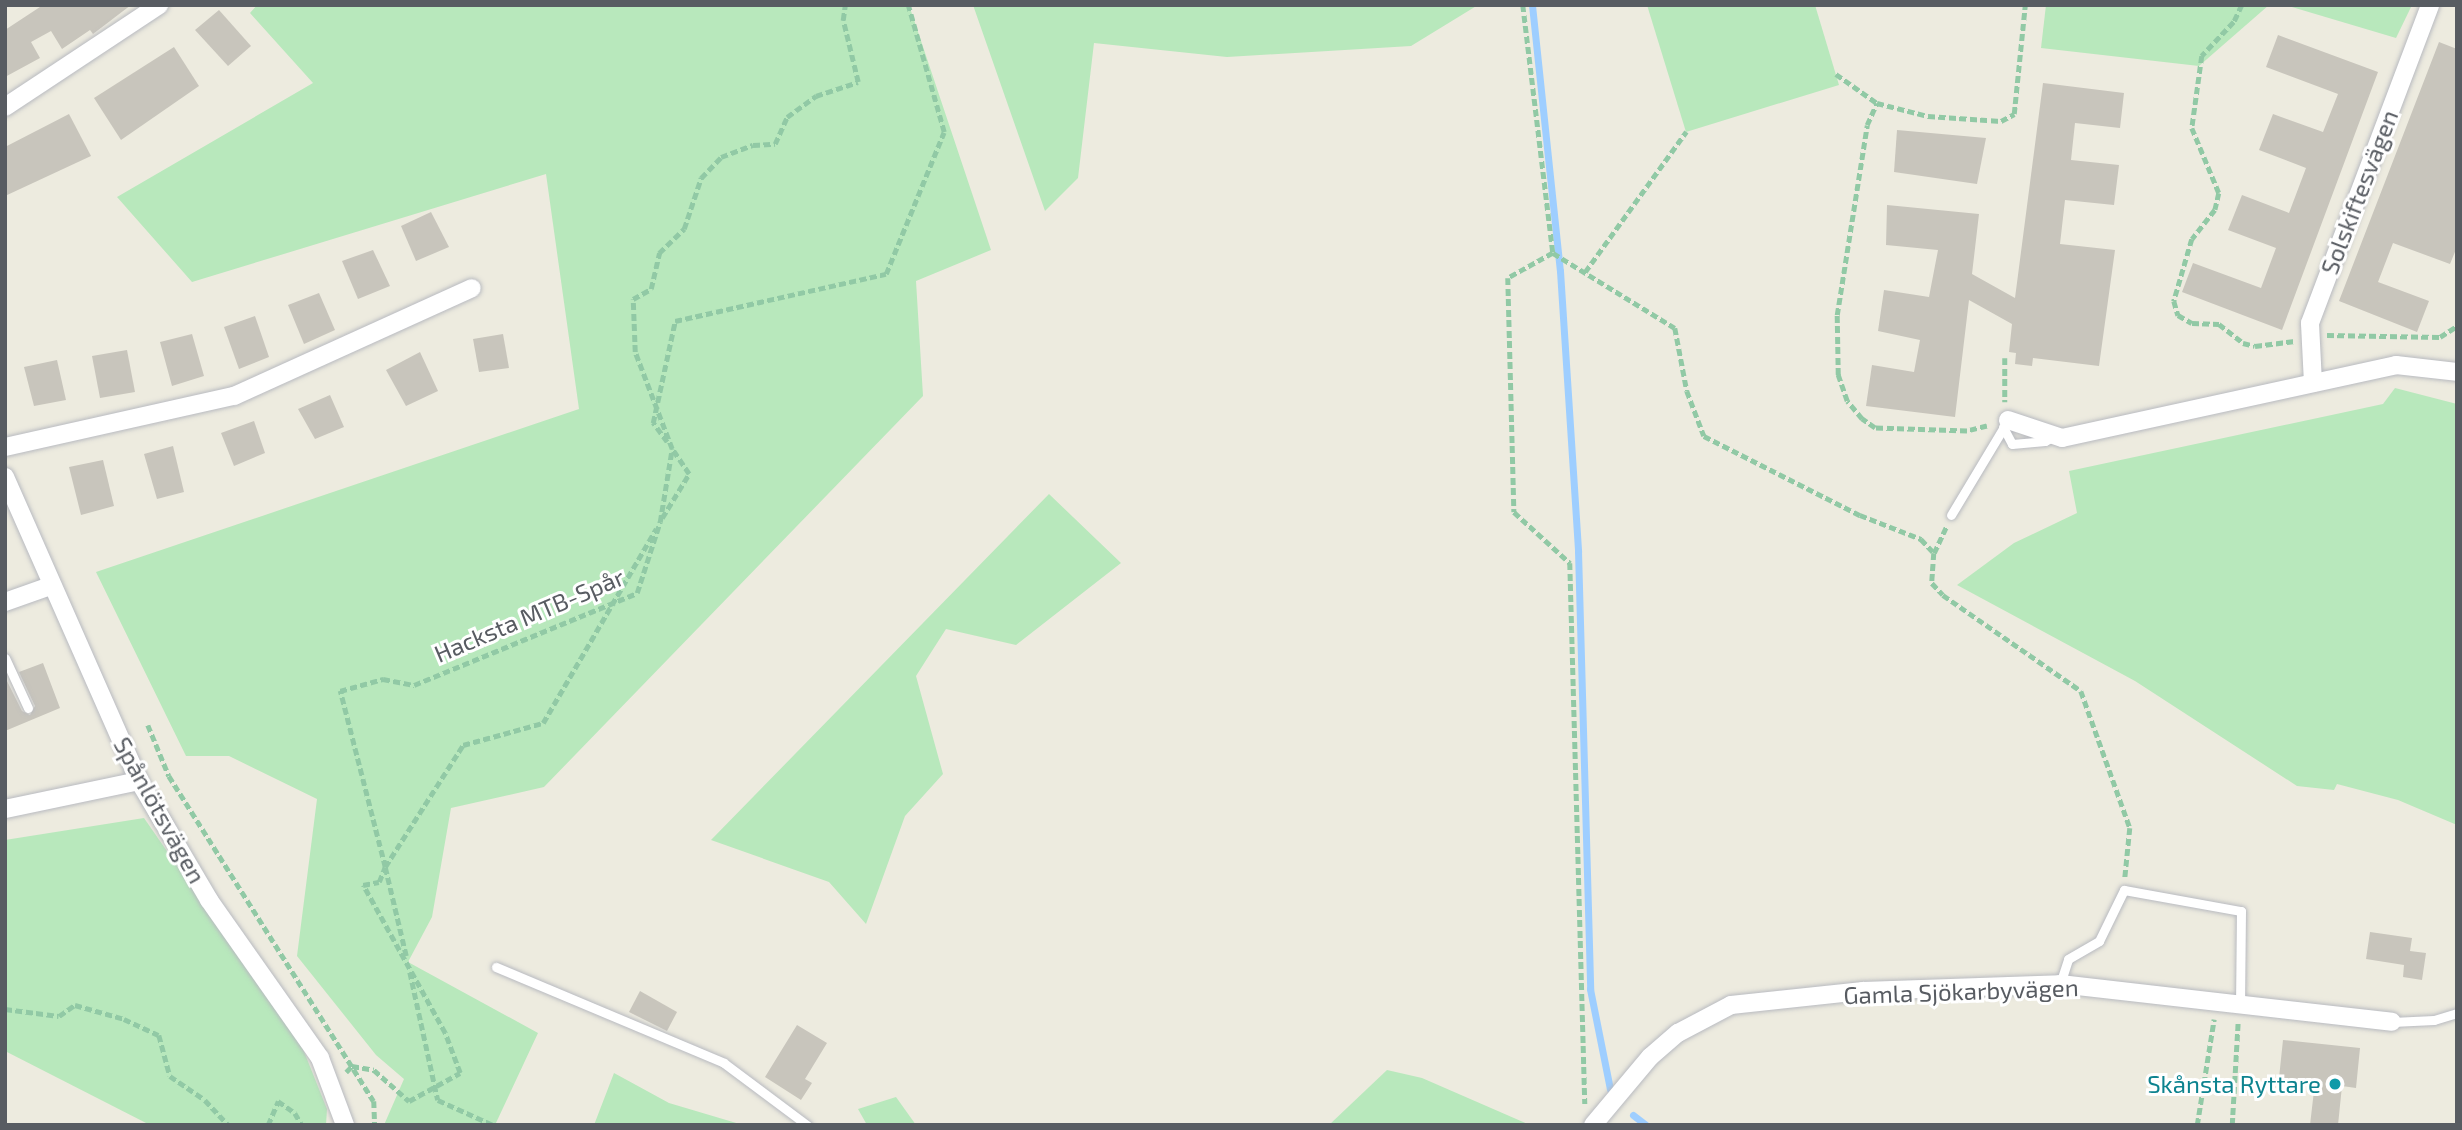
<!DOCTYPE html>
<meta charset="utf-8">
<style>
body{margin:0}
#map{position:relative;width:2462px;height:1130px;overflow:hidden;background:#edebdf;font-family:"Exo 2",sans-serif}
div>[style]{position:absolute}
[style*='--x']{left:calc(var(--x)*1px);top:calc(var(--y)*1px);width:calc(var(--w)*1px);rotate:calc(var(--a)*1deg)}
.green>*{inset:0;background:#b8e8bc}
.stream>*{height:7px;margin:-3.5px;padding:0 3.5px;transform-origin:3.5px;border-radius:3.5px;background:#9eceff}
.building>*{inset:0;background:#c8c5bc}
.path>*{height:4.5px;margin-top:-2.25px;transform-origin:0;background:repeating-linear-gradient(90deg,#91c9a5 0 7px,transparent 0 10.5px)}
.roads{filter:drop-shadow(0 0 2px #b8bac0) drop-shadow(0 0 2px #b8bac0)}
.lane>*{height:9px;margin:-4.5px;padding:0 4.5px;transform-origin:4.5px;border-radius:4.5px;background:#fff}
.street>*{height:18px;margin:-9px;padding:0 9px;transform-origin:9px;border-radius:9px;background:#fff}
.dots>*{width:19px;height:19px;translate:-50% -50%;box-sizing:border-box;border:4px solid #fff;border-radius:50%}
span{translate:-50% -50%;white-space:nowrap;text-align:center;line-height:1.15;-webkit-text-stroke:6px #fff;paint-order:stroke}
.street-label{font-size:24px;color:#585c62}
.culture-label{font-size:24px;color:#0d838f}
.right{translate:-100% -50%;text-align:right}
.frame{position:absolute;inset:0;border:7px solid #585c62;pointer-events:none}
</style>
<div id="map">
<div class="green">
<div style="clip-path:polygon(257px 5px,909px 5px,991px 250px,916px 281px,923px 396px,544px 787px,451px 808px,432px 917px,408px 962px,538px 1033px,495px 1125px,384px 1125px,404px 1079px,376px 1055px,297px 956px,317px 799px,229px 756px,186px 756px,96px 572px,579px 409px,546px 174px,192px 282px,117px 197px,313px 83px,250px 13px)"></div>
<div style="clip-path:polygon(973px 5px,1478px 5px,1411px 46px,1227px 57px,1094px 43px,1078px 178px,1045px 211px)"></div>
<div style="clip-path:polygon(1647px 5px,1815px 5px,1839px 85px,1686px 132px)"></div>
<div style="clip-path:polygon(2046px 5px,2269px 5px,2199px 66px,2041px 48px)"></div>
<div style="clip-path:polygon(2285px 5px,2412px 5px,2396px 38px)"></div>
<div style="clip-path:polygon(2395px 388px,2457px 404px,2457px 825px,2398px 800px,2337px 784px,2334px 790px,2297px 786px,2135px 681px,1957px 585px,2014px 543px,2077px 513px,2069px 471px,2383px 404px)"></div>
<div style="clip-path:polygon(1049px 494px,1121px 563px,1016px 645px,946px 629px,916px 676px,943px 774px,905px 816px,866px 924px,829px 882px,711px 840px)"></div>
<div style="clip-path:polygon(144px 818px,301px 1044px,327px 1109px,326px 1125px,150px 1125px,5px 1051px,5px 840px)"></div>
<div style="clip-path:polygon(1387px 1070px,1422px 1078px,1530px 1125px,1329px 1125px)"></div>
<div style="clip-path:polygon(614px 1073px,669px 1103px,743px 1125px,594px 1125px)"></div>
<div style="clip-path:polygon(896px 1097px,916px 1125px,867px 1125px,858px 1109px)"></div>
</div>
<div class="stream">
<div style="--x:1532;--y:5;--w:267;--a:84"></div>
<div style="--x:1560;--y:271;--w:281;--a:86.3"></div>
<div style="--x:1578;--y:551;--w:438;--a:88.4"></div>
<div style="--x:1590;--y:989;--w:102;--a:78.7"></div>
<div style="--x:1633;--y:1115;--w:16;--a:38"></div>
</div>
<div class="building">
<div style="clip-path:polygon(43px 5px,131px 5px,93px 34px,90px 30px,62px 49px,51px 31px,31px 42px,40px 58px,5px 77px,5px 30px)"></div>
<div style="clip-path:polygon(219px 10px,251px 46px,228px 66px,195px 30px)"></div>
<div style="clip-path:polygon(2278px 35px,2378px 72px,2282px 330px,2182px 292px,2193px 263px,2261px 288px,2276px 248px,2228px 230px,2242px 195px,2289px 213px,2306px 168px,2259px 150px,2273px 114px,2323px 132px,2338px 94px,2266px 67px)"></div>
<div style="clip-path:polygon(2439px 42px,2457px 49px,2457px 247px,2450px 264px,2393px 243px,2378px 282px,2429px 301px,2417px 332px,2339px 301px)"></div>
<div style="clip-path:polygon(174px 47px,199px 86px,121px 140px,94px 98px)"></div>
<div style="clip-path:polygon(2043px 83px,2124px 93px,2120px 128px,2075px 123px,2071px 160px,2119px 165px,2114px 205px,2065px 200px,2060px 244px,2115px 250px,2099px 366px,2033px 358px,2032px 366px,2015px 364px,2016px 353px,2009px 352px,2012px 324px,1969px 300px,1955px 417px,1866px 406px,1872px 365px,1914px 372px,1920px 340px,1878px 331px,1884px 290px,1929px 297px,1938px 250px,1886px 245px,1887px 205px,1979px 214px,1972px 274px,2015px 298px)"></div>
<div style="clip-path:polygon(69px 114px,91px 156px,5px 196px,5px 147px)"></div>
<div style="clip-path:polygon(1897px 130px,1986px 138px,1977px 184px,1894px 172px)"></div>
<div style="clip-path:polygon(431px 212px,449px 247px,416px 261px,401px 226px)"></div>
<div style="clip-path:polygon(373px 250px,390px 286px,358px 299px,342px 261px)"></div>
<div style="clip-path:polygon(319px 293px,335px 330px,304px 344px,288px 305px)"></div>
<div style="clip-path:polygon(255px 316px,269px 357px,239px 369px,224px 327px)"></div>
<div style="clip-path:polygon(192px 334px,204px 376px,172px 386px,160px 342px)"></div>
<div style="clip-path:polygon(503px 334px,509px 368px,479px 372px,473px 339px)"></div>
<div style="clip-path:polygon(127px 350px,135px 392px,100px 398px,92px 356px)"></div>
<div style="clip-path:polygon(420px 352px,438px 391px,406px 406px,386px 370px)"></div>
<div style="clip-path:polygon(57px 360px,66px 400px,34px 406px,24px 367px)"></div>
<div style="clip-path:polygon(330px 395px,344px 427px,315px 439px,298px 409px)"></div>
<div style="clip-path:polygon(254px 421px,265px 453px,234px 466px,221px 433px)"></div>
<div style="clip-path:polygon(173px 446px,184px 492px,157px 499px,144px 454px)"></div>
<div style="clip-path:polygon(103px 460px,114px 506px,81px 515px,69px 467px)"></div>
<div style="clip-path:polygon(43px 663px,60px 708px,5px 731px,5px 677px,22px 711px,30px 715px,35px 706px,19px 672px)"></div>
<div style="clip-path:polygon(2370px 932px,2412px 938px,2410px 951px,2426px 953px,2422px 980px,2403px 977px,2404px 965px,2366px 959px)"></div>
<div style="clip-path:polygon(640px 991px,677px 1012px,667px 1031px,629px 1012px)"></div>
<div style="clip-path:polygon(797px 1025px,827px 1043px,805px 1079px,812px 1083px,801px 1100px,765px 1077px)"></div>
<div style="clip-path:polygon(2283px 1040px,2360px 1048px,2356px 1088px,2342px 1086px,2338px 1125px,2310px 1125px,2315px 1082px,2279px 1078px)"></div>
</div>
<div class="path">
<div style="--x:1523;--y:5;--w:250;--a:83.1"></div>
<div style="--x:2242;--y:5;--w:19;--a:115"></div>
<div style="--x:2234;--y:22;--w:47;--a:133.3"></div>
<div style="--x:2202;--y:56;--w:73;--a:97.9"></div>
<div style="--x:2192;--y:128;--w:70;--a:67.4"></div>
<div style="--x:2219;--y:193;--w:17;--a:103"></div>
<div style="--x:2215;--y:210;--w:37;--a:128"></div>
<div style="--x:2192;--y:239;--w:65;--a:106.2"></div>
<div style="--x:2174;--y:301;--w:15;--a:74"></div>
<div style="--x:2178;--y:315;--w:16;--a:30"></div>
<div style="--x:2192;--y:323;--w:27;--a:2"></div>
<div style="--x:2219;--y:324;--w:31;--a:38"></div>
<div style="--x:2243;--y:343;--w:12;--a:14"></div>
<div style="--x:2255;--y:346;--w:40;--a:-7.1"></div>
<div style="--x:1836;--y:74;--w:50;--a:35.3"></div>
<div style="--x:1553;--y:253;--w:143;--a:31.6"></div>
<div style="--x:1675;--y:328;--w:64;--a:79.2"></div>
<div style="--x:1687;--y:391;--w:48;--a:69.3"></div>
<div style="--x:1704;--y:436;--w:175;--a:26.9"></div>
<div style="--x:1860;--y:515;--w:66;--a:21.5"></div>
<div style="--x:1921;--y:539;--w:19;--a:47"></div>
<div style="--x:1934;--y:553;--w:30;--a:94"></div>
<div style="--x:1932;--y:583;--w:16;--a:47"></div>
<div style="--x:1943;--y:595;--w:168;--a:34.8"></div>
<div style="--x:2081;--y:691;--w:145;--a:70.3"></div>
<div style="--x:2130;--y:828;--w:50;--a:95.7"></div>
<div style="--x:1553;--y:253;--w:51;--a:150.9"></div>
<div style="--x:1508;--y:278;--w:234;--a:88.5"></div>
<div style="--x:1514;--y:512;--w:76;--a:42.3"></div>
<div style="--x:1570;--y:563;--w:541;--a:88.41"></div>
<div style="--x:1585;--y:272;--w:173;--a:-54.2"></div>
<div style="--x:2327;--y:335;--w:113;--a:1"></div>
<div style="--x:2440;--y:337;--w:20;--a:-33"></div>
<div style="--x:2005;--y:358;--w:44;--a:90"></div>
<div style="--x:1987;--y:426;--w:21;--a:166"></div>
<div style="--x:1967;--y:431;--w:92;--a:-178.1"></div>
<div style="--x:1875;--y:428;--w:16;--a:-145"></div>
<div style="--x:1862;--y:419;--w:23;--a:-130"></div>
<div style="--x:1847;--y:401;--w:28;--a:-109"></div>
<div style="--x:1838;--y:375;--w:60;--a:-91"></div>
<div style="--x:1837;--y:315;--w:192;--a:-81"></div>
<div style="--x:1867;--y:125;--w:24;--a:-66"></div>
<div style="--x:1877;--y:103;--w:53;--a:14.3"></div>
<div style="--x:1928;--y:116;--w:73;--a:3.9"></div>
<div style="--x:2001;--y:121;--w:15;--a:-28"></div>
<div style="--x:2014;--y:114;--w:110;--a:-84.2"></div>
<div style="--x:667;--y:442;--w:24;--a:-126"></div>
<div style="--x:653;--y:423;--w:104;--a:-77.8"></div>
<div style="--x:675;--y:321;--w:216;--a:-12.6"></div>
<div style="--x:886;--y:274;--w:153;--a:-67.8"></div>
<div style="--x:944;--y:132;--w:132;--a:-105.8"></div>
<div style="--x:662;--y:518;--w:52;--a:-58.5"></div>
<div style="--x:689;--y:474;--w:30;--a:-124"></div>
<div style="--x:1934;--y:553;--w:31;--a:-65"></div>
<div style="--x:148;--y:725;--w:55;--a:67.6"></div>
<div style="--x:169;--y:776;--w:384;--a:57.8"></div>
<div style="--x:374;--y:1101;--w:24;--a:88"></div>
<div style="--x:406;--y:956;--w:91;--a:-103.3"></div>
<div style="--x:385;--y:867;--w:145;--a:-57.4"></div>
<div style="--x:463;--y:745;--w:83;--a:-15.4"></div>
<div style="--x:543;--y:723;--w:225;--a:-59.8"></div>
<div style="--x:410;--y:972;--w:131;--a:77.7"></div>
<div style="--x:438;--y:1100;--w:60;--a:24.4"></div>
<div style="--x:5;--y:1009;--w:54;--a:7.4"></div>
<div style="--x:59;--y:1016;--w:19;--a:-35"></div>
<div style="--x:75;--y:1005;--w:51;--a:15.9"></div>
<div style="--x:124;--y:1019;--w:38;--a:25"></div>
<div style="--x:159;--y:1035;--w:42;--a:75"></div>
<div style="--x:170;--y:1076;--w:42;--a:34.4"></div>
<div style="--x:205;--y:1100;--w:34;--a:47"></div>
<div style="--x:346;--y:1072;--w:8;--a:-45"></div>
<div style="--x:352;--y:1066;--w:22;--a:10"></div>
<div style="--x:374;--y:1070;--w:47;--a:41.5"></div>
<div style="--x:409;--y:1101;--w:58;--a:-28.8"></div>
<div style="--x:460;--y:1073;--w:43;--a:-110.6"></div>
<div style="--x:445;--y:1033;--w:169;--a:-119"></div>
<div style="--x:363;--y:885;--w:16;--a:-11"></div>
<div style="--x:379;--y:882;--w:16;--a:-68"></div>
<div style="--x:385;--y:867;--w:182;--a:-104.3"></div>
<div style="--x:340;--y:691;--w:45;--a:-15.6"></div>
<div style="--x:383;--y:679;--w:32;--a:11"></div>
<div style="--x:414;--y:685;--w:241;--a:-22.4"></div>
<div style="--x:637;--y:593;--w:75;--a:-72.1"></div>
<div style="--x:660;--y:522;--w:74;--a:-80.7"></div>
<div style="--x:672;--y:449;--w:104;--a:-110.9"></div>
<div style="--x:635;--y:352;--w:53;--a:-92.2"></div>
<div style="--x:633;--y:299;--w:21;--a:-29"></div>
<div style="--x:651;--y:289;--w:37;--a:-77"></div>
<div style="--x:659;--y:253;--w:35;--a:-44"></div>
<div style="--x:684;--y:229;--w:54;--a:-71.6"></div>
<div style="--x:701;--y:178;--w:29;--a:-46"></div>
<div style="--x:721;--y:157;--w:34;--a:-21"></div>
<div style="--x:753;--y:145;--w:22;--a:-3"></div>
<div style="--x:775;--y:144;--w:30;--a:-66"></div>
<div style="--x:787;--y:117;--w:36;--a:-36"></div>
<div style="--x:816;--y:96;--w:44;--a:-18.4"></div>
<div style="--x:858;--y:82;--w:64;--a:-103.6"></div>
<div style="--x:843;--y:20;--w:15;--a:-82"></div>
<div style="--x:268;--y:1125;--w:26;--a:-67"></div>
<div style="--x:278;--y:1101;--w:21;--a:35"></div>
<div style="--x:295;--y:1113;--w:14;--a:60"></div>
<div style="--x:2197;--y:1125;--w:107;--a:-80.9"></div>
<div style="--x:2232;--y:1125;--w:104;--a:-86.7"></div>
</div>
<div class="roads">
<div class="lane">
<div style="--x:2003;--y:427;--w:19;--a:62"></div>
<div style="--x:2012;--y:444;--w:33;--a:-5"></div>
<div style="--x:2045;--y:441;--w:10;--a:-29"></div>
<div style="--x:1951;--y:515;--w:111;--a:-59"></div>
<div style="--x:5;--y:658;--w:55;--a:65.3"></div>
<div style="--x:496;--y:967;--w:247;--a:22.8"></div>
<div style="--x:724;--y:1063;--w:104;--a:36.8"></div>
<div style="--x:2060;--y:984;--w:26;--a:-72"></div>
<div style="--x:2068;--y:959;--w:36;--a:-30"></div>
<div style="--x:2099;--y:941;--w:57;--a:-63.9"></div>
<div style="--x:2124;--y:890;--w:119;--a:10.2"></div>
<div style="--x:2241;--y:911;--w:92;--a:90.6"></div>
<div style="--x:2392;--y:1022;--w:42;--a:-2.7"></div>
<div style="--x:2434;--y:1020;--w:24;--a:-17"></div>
</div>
<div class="street">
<div style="--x:5;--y:107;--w:185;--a:-33.5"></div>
<div style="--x:2313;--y:383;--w:60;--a:-92.9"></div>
<div style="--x:2310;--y:323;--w:340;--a:-69.3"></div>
<div style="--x:2008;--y:420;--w:57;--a:18.4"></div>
<div style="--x:2062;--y:438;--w:342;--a:-12.3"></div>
<div style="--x:2396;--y:365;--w:61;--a:6.5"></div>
<div style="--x:5;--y:447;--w:235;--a:-12.6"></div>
<div style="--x:234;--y:396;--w:261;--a:-24.4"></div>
<div style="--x:5;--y:477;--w:332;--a:66.2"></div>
<div style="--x:139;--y:781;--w:138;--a:59.5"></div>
<div style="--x:209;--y:900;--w:193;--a:54.9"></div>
<div style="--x:320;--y:1058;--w:72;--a:69.5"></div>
<div style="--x:5;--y:602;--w:48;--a:-19.6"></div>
<div style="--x:5;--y:809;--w:137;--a:-11.8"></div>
<div style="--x:1593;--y:1125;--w:89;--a:-50"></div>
<div style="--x:1650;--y:1057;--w:37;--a:-41"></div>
<div style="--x:1678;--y:1033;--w:60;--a:-27.8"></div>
<div style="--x:1731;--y:1005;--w:133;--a:-6.1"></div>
<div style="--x:1863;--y:991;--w:197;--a:-2"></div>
<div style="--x:2060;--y:984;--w:334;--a:6.5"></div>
</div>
</div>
<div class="dots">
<div style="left:2335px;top:1084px;background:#0f9aa8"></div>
</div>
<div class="street-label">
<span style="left:2359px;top:192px;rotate:-69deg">Solskiftesvägen</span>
<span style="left:529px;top:615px;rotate:-23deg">Hacksta MTB-Spår</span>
<span style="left:160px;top:810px;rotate:61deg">Spånlötsvägen</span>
<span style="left:1961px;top:991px;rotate:-2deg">Gamla Sjökarbyvägen</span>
</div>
<div class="culture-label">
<span class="right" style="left:2321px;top:1084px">Skånsta Ryttare</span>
</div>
<div class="frame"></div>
</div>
